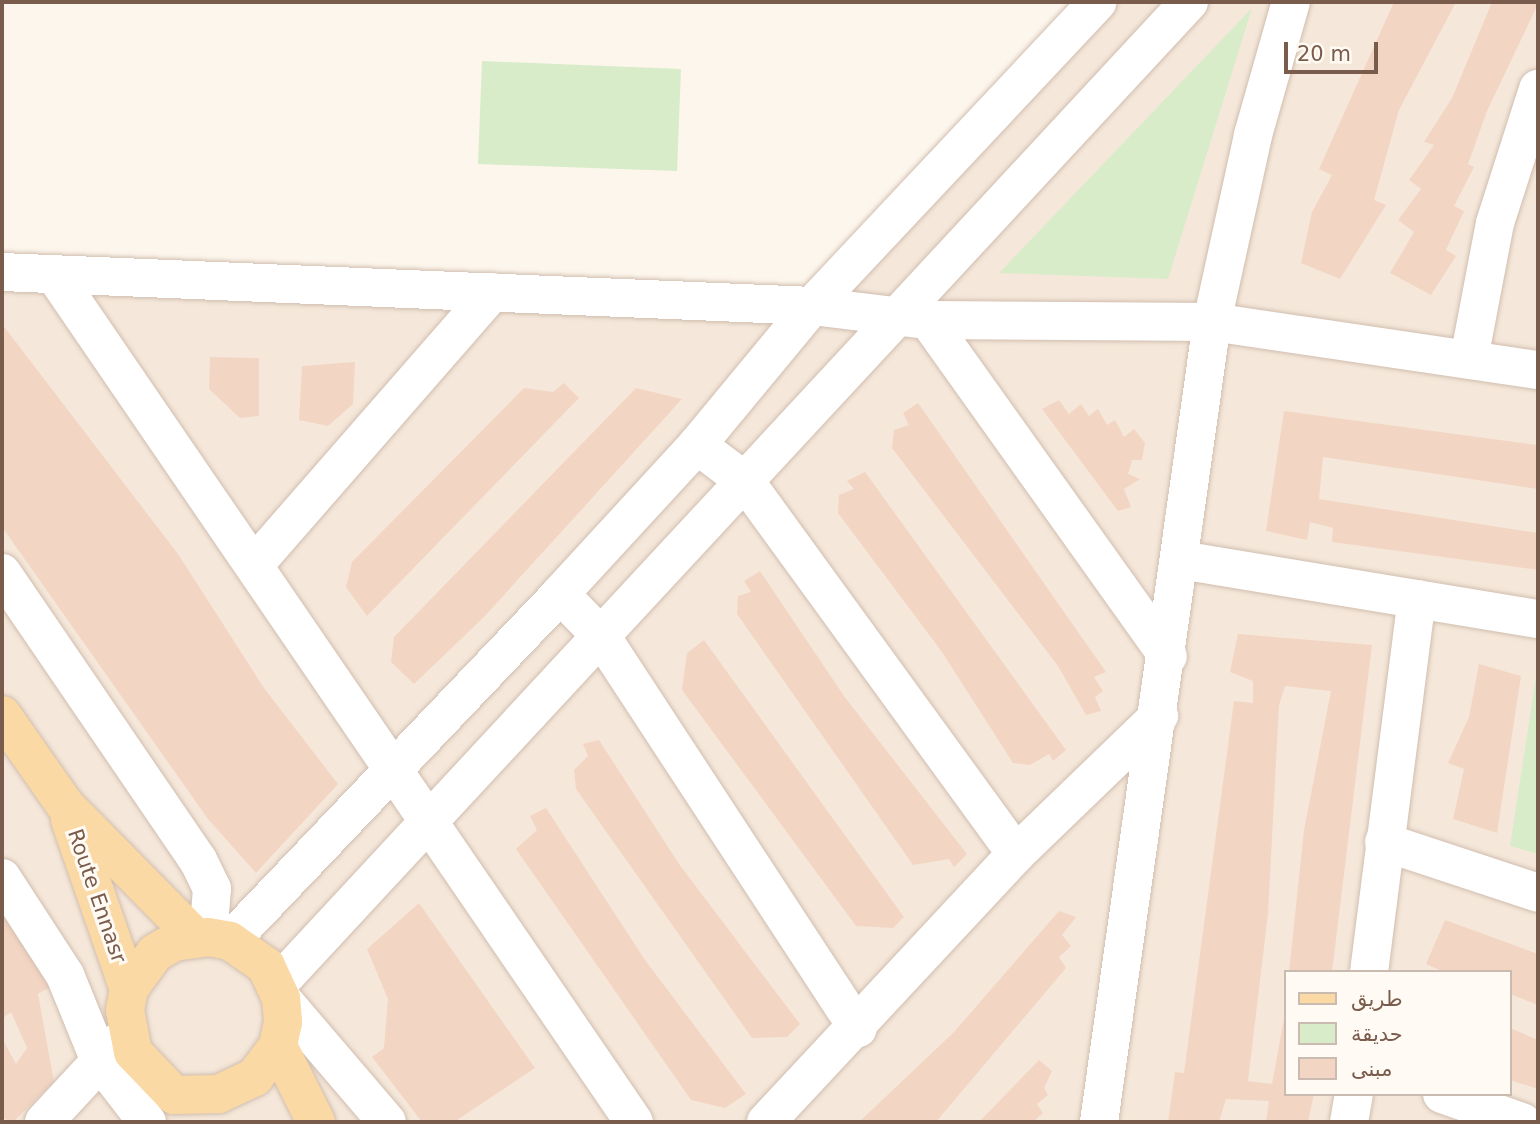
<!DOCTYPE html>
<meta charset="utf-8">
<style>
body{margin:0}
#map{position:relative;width:1540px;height:1124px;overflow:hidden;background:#fdf6ec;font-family:"DejaVu Sans",Vazirmatn,sans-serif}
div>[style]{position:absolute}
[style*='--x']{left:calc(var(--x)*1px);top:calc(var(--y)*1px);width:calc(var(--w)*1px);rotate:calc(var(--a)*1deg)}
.residential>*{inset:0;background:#f5e8da}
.green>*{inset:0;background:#d8ecc9}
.building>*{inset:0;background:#f3d5c3}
.roads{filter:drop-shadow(0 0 2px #d1beb0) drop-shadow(0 0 2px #d1beb0)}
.minor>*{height:38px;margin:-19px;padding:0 19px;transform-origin:19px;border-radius:19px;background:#fff}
.major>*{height:38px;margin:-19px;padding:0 19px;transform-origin:19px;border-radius:19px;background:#fbd9a5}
span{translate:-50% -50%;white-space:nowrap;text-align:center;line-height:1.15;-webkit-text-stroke:6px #fffaf3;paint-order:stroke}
.street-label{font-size:21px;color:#7a5c4d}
.frame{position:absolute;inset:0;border:4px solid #7a5c4d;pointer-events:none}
.legend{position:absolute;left:1284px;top:970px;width:228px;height:126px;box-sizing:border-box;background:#fffaf3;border:2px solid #cabbb1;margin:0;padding:9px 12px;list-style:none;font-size:21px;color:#7a5c4d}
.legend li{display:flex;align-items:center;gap:14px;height:35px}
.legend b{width:35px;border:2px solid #cabbb1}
.scale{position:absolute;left:1284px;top:42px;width:94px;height:32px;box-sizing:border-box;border:4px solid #7a5c4d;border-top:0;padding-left:9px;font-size:21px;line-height:24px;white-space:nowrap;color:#7a5c4d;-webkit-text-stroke:5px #fffaf3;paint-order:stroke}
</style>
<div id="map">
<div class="residential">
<div style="clip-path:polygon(evenodd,1097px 2px,1538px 2px,1538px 1122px,2px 1122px,2px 272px,812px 306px,1097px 2px,1286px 972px,1510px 972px,1510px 1094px,1286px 1094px,1286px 972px)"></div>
</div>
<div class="green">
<div style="clip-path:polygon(1252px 8px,1168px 279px,999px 273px)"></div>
<div style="clip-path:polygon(482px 61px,681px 69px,677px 171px,478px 164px)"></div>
<div style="clip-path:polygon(1537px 670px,1538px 670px,1538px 854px,1510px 846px)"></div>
</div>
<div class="building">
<div style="clip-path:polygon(1394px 2px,1456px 2px,1399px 110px,1374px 200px,1386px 205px,1340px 279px,1301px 263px,1312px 212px,1332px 175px,1319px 169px)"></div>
<div style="clip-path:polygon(1492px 2px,1538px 4px,1487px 111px,1468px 164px,1474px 167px,1454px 206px,1464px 211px,1446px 250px,1456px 256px,1431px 295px,1390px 273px,1414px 232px,1398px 220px,1421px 189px,1409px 180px,1434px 145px,1424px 142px,1452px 98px)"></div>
<div style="clip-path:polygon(2px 324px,178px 554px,264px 688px,338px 784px,256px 873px,208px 819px,2px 527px)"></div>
<div style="clip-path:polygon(210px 357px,259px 358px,259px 416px,240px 418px,209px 389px)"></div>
<div style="clip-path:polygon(355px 362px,353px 404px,328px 426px,299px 420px,302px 366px)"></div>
<div style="clip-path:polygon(564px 383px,579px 398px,367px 616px,346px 587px,352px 562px,524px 388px,553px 392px)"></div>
<div style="clip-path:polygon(636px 388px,682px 399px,484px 617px,414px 684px,391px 662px,394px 637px)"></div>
<div style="clip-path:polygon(1059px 400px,1069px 414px,1081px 404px,1089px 416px,1098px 409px,1107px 425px,1115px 420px,1124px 437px,1134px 429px,1145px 443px,1142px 460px,1132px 460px,1128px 474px,1140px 479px,1124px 489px,1131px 507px,1118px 511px,1042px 409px)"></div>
<div style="clip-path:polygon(918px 403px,1106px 672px,1094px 677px,1103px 691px,1095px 697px,1101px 711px,1086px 715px,1058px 666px,892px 448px,894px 430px,909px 425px,903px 413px)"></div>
<div style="clip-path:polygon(1284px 411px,1538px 445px,1538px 489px,1323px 457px,1319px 499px,1538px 533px,1538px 570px,1332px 542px,1333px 528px,1310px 522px,1307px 540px,1266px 531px)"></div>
<div style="clip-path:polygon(865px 472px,1066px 750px,1053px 761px,1049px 754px,1030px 765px,1013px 763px,942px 652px,838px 513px,839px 495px,854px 489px,847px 481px)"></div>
<div style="clip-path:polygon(760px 571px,844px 696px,967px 854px,954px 867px,949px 859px,913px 865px,737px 614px,738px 596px,751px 592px,744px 581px)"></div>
<div style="clip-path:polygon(1238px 634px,1372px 645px,1332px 972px,1289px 972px,1304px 830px,1331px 691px,1285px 686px,1279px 705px,1268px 914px,1248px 1081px,1272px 1084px,1286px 1008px,1286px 1094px,1314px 1094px,1308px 1122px,1266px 1122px,1269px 1101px,1226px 1099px,1219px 1122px,1168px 1122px,1175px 1072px,1184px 1073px,1234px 701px,1253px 703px,1253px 681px,1230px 672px)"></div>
<div style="clip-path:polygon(704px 640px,904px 917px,893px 928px,856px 926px,682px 690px,687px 653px)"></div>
<div style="clip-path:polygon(1479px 664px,1521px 676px,1497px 833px,1453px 819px,1464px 769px,1448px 763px,1469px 717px)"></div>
<div style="clip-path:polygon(599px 740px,679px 864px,800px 1024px,787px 1037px,752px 1038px,576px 789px,574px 770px,588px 756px,583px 744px)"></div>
<div style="clip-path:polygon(546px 808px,645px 960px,746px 1094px,725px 1108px,691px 1100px,516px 849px,537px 830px,530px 816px)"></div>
<div style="clip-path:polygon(419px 903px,535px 1068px,454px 1122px,422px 1122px,372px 1057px,384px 1048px,388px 999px,367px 949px)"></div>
<div style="clip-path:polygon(1059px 911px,1076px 917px,1062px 935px,1071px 946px,1059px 957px,1066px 968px,936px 1122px,859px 1122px,954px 1032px)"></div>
<div style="clip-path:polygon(2px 913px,50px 987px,38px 994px,54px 1082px,13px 1122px,2px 1118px,2px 1038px,16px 1064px,27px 1048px,11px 1012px,2px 1019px)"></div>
<div style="clip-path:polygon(1445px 920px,1538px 954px,1538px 1005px,1510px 994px,1510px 972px,1444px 972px,1426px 964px)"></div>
<div style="clip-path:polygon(1510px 1028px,1538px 1040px,1538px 1089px,1510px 1080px)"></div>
<div style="clip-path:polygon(1039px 1060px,1052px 1071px,1044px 1088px,1048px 1095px,1037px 1104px,1043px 1113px,1033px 1122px,979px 1122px)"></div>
</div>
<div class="roads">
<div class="minor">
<div style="--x:2;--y:272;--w:811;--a:2.4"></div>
<div style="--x:812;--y:306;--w:117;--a:6.9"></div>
<div style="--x:928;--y:320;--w:284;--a:0.4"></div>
<div style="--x:1212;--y:322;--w:330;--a:8.4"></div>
<div style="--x:54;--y:274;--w:1027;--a:55.63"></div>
<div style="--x:928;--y:320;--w:413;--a:54.5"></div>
<div style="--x:1469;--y:359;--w:138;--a:-79.2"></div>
<div style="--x:1495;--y:223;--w:141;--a:-72.2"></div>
<div style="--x:697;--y:445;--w:60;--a:36.9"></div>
<div style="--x:745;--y:481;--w:461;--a:54"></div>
<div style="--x:1181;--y:560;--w:362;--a:9.4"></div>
<div style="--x:255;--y:564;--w:361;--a:-48.9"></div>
<div style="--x:2;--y:573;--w:348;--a:55.7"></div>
<div style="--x:198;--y:860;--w:32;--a:64"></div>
<div style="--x:212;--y:889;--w:48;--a:94.8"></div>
<div style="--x:560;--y:594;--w:59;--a:45.7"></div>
<div style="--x:601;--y:636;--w:469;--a:56.8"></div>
<div style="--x:1384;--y:842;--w:162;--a:18.3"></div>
<div style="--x:2;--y:878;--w:116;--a:57"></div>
<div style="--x:65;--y:975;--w:93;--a:67.9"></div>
<div style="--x:100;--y:1061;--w:77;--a:52.4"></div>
<div style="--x:230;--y:941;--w:479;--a:-46.4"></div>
<div style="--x:560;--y:594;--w:202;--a:-47.4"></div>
<div style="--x:697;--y:445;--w:180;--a:-50.4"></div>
<div style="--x:812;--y:306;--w:417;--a:-46.8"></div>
<div style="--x:1369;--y:972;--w:376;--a:-82.7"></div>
<div style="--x:277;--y:985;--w:1341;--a:-47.15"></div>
<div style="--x:281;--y:998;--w:163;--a:49.5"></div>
<div style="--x:1442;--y:1094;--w:85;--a:19.3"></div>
<div style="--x:44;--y:1122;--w:109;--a:-47.2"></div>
<div style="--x:766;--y:1122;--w:367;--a:-47"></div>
<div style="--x:1016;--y:854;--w:199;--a:-44"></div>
<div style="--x:1099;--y:1122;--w:808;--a:-81.96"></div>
<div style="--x:1212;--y:322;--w:191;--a:-77.6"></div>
<div style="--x:1253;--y:135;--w:138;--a:-74.1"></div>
<div style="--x:1349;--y:1122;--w:28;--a:-80"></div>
</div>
<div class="major">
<div style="--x:2;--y:715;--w:110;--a:55"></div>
<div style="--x:65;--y:805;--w:185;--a:45.4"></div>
<div style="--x:70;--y:820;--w:179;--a:70.8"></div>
<div style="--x:208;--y:937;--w:22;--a:10"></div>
<div style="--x:230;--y:941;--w:44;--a:34.8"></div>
<div style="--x:266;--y:966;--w:35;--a:65"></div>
<div style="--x:281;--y:998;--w:24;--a:85"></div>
<div style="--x:283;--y:1022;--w:25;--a:102"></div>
<div style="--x:278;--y:1046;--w:39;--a:127"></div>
<div style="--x:255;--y:1077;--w:40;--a:155"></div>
<div style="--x:219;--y:1094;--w:45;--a:178.7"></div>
<div style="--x:174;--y:1095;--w:59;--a:-133.6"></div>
<div style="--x:133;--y:1052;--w:43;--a:-100.8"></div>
<div style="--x:125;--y:1010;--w:21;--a:-79"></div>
<div style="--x:129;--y:989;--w:44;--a:-54.2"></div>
<div style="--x:155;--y:953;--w:22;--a:-30"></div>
<div style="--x:174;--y:942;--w:34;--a:-8"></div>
<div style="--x:278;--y:1046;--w:85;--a:63.4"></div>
</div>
</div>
<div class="street-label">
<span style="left:97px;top:896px;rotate:71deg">Route Ennasr</span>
</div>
<div class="frame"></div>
<ul class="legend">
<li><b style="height:9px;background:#fbd9a5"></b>طريق</li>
<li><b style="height:19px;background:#d8ecc9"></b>حديقة</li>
<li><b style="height:19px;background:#f3d5c3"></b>مبنى</li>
</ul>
<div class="scale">20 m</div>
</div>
